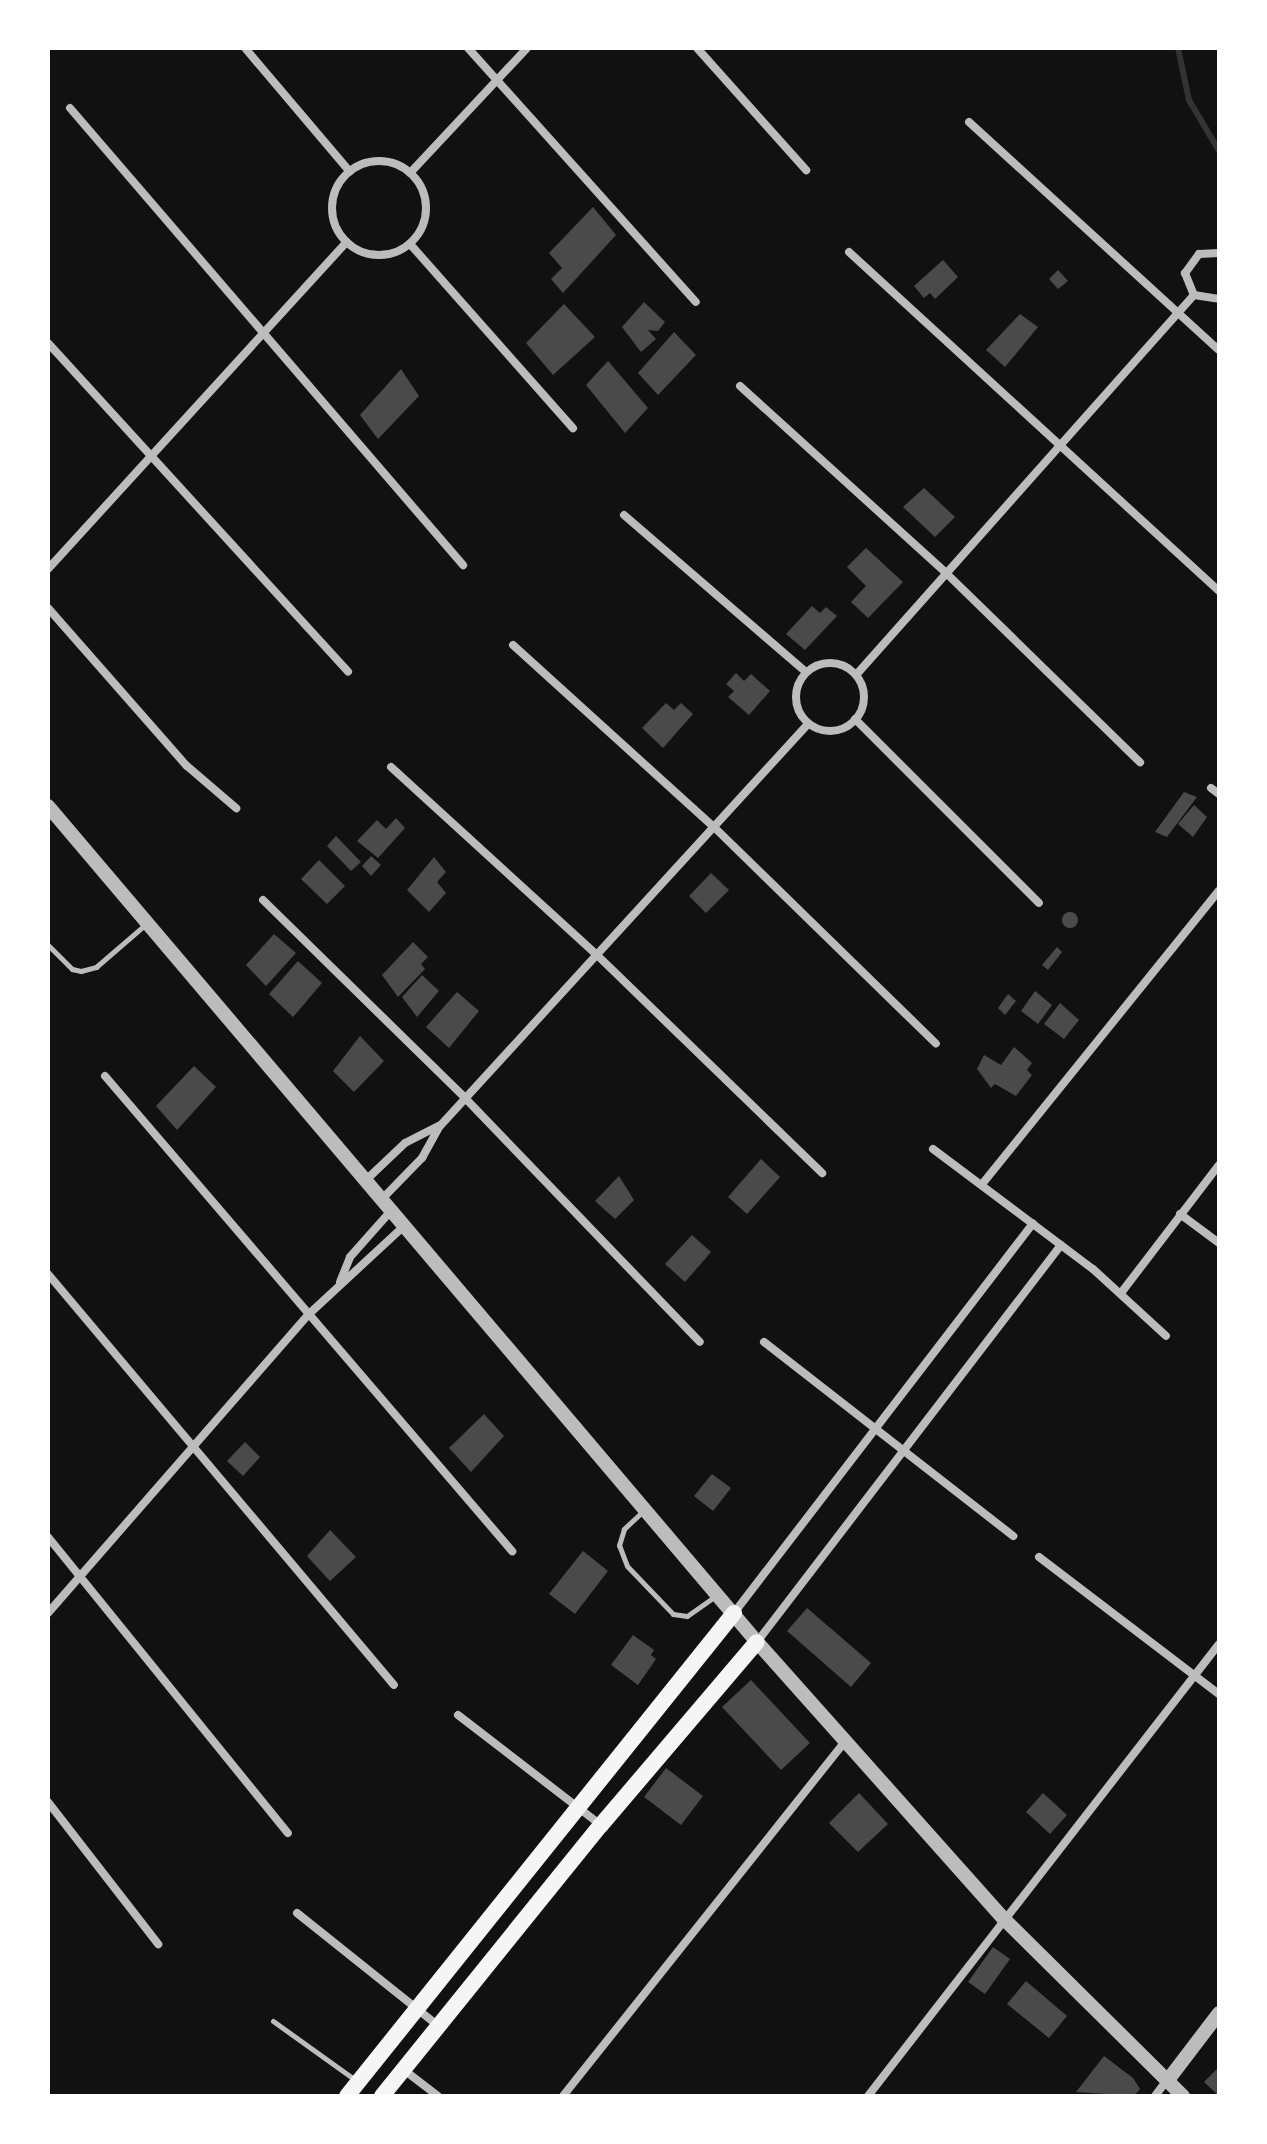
<!DOCTYPE html>
<style>
body{margin:0}
#map{position:relative;width:1267px;height:2144px;overflow:hidden;background:#111;font-family:Inter,sans-serif}
div>[style]{position:absolute}
[style*='--x']{left:calc(var(--x)*1px);top:calc(var(--y)*1px);width:calc(var(--w)*1px);rotate:calc(var(--a)*1deg)}
.stream>*{height:6px;margin:-3px;padding:0 3px;transform-origin:3px;border-radius:3px;background:#333}
.building>*{inset:0;background:#4a4a4a}
.round{border-radius:50%}
.service>*{height:5px;margin:-2.5px;padding:0 2.5px;transform-origin:2.5px;border-radius:2.5px;background:#bcbcbc}
.minor>*{height:8px;margin:-4px;padding:0 4px;transform-origin:4px;border-radius:4px;background:#bcbcbc}
.minor>.ring{margin:-4px;padding:0;box-sizing:content-box;background:none;border:8px solid #bcbcbc;border-radius:50%}
.tertiary>*{height:14px;margin:-7px;padding:0 7px;transform-origin:7px;border-radius:7px;background:#bcbcbc}
.secondary>*{height:16px;margin:-8px;padding:0 8px;transform-origin:8px;border-radius:8px;background:#f5f5f5}
span{translate:-50% -50%;white-space:nowrap;text-align:center;line-height:1.15;-webkit-text-stroke:6px #fff;paint-order:stroke}
.frame{position:absolute;inset:0;border:50px solid #fff;pointer-events:none}
</style>
<div id="map">
<div class="stream">
<div style="--x:1178;--y:48;--w:53;--a:78.1"></div>
<div style="--x:1189;--y:100;--w:59;--a:59.5"></div>
</div>
<div class="building">
<div style="clip-path:polygon(593px 207px,616px 235px,563px 293px,551px 279px,562px 268px,549px 253px)"></div>
<div style="clip-path:polygon(943px 260px,958px 277px,935px 299px,930px 293px,924px 298px,914px 286px)"></div>
<div style="clip-path:polygon(1058px 270px,1068px 281px,1058px 289px,1049px 279px)"></div>
<div style="clip-path:polygon(644px 302px,665px 322px,658px 331px,648px 330px,656px 339px,641px 352px,622px 327px)"></div>
<div style="clip-path:polygon(564px 304px,595px 337px,553px 375px,526px 343px)"></div>
<div style="clip-path:polygon(1020px 314px,1038px 327px,1005px 367px,986px 350px)"></div>
<div style="clip-path:polygon(674px 332px,696px 355px,658px 395px,638px 373px)"></div>
<div style="clip-path:polygon(608px 361px,648px 408px,625px 433px,586px 385px)"></div>
<div style="clip-path:polygon(401px 369px,419px 396px,378px 439px,360px 415px)"></div>
<div style="clip-path:polygon(924px 488px,955px 517px,935px 537px,903px 507px)"></div>
<div style="clip-path:polygon(866px 548px,903px 582px,868px 618px,851px 602px,866px 586px,847px 567px)"></div>
<div style="clip-path:polygon(812px 606px,820px 613px,826px 607px,837px 616px,805px 650px,786px 634px)"></div>
<div style="clip-path:polygon(736px 673px,744px 681px,751px 674px,770px 691px,749px 715px,728px 697px,734px 691px,726px 684px)"></div>
<div style="clip-path:polygon(666px 703px,674px 710px,681px 703px,693px 714px,663px 748px,642px 728px)"></div>
<div style="clip-path:polygon(1184px 792px,1197px 797px,1167px 837px,1155px 832px)"></div>
<div style="clip-path:polygon(1194px 805px,1207px 817px,1193px 837px,1178px 824px)"></div>
<div style="clip-path:polygon(396px 818px,405px 828px,378px 858px,357px 841px,377px 820px,386px 829px)"></div>
<div style="clip-path:polygon(336px 836px,361px 862px,351px 871px,327px 846px)"></div>
<div style="clip-path:polygon(371px 856px,381px 865px,371px 876px,362px 866px)"></div>
<div style="clip-path:polygon(434px 857px,446px 872px,437px 882px,446px 893px,429px 912px,407px 890px)"></div>
<div style="clip-path:polygon(319px 860px,345px 886px,327px 904px,301px 879px)"></div>
<div style="clip-path:polygon(711px 873px,729px 890px,706px 913px,689px 896px)"></div>
<div class="round" style="left:1062px;top:912px;width:16px;height:16px"></div>
<div style="clip-path:polygon(274px 934px,296px 953px,266px 986px,246px 965px)"></div>
<div style="clip-path:polygon(413px 942px,428px 957px,421px 964px,425px 969px,398px 997px,382px 975px)"></div>
<div style="clip-path:polygon(1057px 947px,1062px 952px,1048px 970px,1042px 965px)"></div>
<div style="clip-path:polygon(298px 961px,322px 983px,293px 1017px,269px 994px)"></div>
<div style="clip-path:polygon(422px 975px,439px 991px,417px 1017px,402px 997px)"></div>
<div style="clip-path:polygon(1035px 991px,1052px 1005px,1038px 1024px,1021px 1011px)"></div>
<div style="clip-path:polygon(457px 992px,479px 1011px,449px 1048px,426px 1027px)"></div>
<div style="clip-path:polygon(1008px 994px,1016px 1001px,1005px 1015px,998px 1008px)"></div>
<div style="clip-path:polygon(1060px 1003px,1079px 1020px,1064px 1039px,1044px 1024px)"></div>
<div style="clip-path:polygon(360px 1036px,384px 1061px,354px 1092px,333px 1071px)"></div>
<div style="clip-path:polygon(1014px 1047px,1032px 1063px,1027px 1070px,1032px 1075px,1016px 1096px,995px 1084px,991px 1088px,977px 1069px,984px 1055px,1001px 1065px)"></div>
<div style="clip-path:polygon(194px 1066px,216px 1087px,177px 1130px,156px 1106px)"></div>
<div style="clip-path:polygon(761px 1159px,780px 1177px,747px 1214px,728px 1197px)"></div>
<div style="clip-path:polygon(619px 1176px,634px 1200px,615px 1219px,595px 1201px)"></div>
<div style="clip-path:polygon(692px 1235px,711px 1252px,685px 1282px,665px 1264px)"></div>
<div style="clip-path:polygon(484px 1414px,504px 1436px,471px 1472px,449px 1448px)"></div>
<div style="clip-path:polygon(245px 1442px,260px 1457px,243px 1476px,227px 1461px)"></div>
<div style="clip-path:polygon(712px 1474px,731px 1488px,713px 1511px,694px 1496px)"></div>
<div style="clip-path:polygon(330px 1530px,356px 1557px,330px 1581px,307px 1556px)"></div>
<div style="clip-path:polygon(583px 1551px,608px 1571px,575px 1614px,549px 1594px)"></div>
<div style="clip-path:polygon(807px 1608px,871px 1663px,851px 1687px,787px 1631px)"></div>
<div style="clip-path:polygon(633px 1635px,654px 1650px,651px 1655px,656px 1659px,638px 1685px,611px 1665px)"></div>
<div style="clip-path:polygon(751px 1680px,810px 1743px,781px 1770px,722px 1707px)"></div>
<div style="clip-path:polygon(666px 1768px,703px 1796px,681px 1825px,644px 1797px)"></div>
<div style="clip-path:polygon(859px 1793px,888px 1824px,858px 1852px,829px 1823px)"></div>
<div style="clip-path:polygon(1043px 1793px,1067px 1815px,1050px 1834px,1026px 1812px)"></div>
<div style="clip-path:polygon(993px 1947px,1010px 1959px,985px 1994px,968px 1982px)"></div>
<div style="clip-path:polygon(1026px 1981px,1067px 2016px,1049px 2038px,1007px 2004px)"></div>
<div style="clip-path:polygon(1104px 2056px,1133px 2078px,1140px 2089px,1134px 2096px,1076px 2092px)"></div>
<div style="clip-path:polygon(1219px 2067px,1219px 2096px,1204px 2082px)"></div>
</div>
<div class="service">
<div style="--x:48;--y:945;--w:34;--a:45"></div>
<div style="--x:72;--y:969;--w:9;--a:13"></div>
<div style="--x:81;--y:971;--w:16;--a:-15"></div>
<div style="--x:96;--y:967;--w:66;--a:-40.7"></div>
<div style="--x:642;--y:1512;--w:25;--a:137"></div>
<div style="--x:624;--y:1529;--w:17;--a:107"></div>
<div style="--x:619;--y:1545;--w:22;--a:69"></div>
<div style="--x:627;--y:1566;--w:66;--a:46.2"></div>
<div style="--x:673;--y:1614;--w:14;--a:8"></div>
<div style="--x:687;--y:1616;--w:33;--a:-35"></div>
<div style="--x:273;--y:2021;--w:100;--a:35.6"></div>
</div>
<div class="minor">
<div style="--x:245;--y:48;--w:162;--a:49.7"></div>
<div style="--x:468;--y:48;--w:341;--a:48.1"></div>
<div style="--x:697;--y:48;--w:164;--a:48.2"></div>
<div style="--x:70;--y:108;--w:603;--a:49.31"></div>
<div style="--x:969;--y:122;--w:338;--a:42.4"></div>
<div class="ring" style="left:332px;top:161px;width:86px;height:86px"></div>
<div style="--x:410;--y:173;--w:171;--a:-46.9"></div>
<div style="--x:410;--y:244;--w:246;--a:48.5"></div>
<div style="--x:849;--y:252;--w:502;--a:42.5"></div>
<div style="--x:1219;--y:253;--w:20;--a:177"></div>
<div style="--x:1199;--y:254;--w:24;--a:126"></div>
<div style="--x:1185;--y:273;--w:24;--a:68"></div>
<div style="--x:1194;--y:295;--w:25;--a:9"></div>
<div style="--x:48;--y:343;--w:445;--a:47.6"></div>
<div style="--x:740;--y:386;--w:275;--a:42.2"></div>
<div style="--x:944;--y:571;--w:274;--a:44.3"></div>
<div style="--x:624;--y:515;--w:240;--a:40.8"></div>
<div style="--x:48;--y:569;--w:443;--a:-47.6"></div>
<div style="--x:48;--y:608;--w:210;--a:48.7"></div>
<div style="--x:187;--y:766;--w:65;--a:40.6"></div>
<div style="--x:513;--y:645;--w:271;--a:42.2"></div>
<div style="--x:714;--y:827;--w:310;--a:44.3"></div>
<div class="ring" style="left:796px;top:663px;width:60px;height:60px"></div>
<div style="--x:856;--y:675;--w:509;--a:-48.35"></div>
<div style="--x:855;--y:719;--w:260;--a:45"></div>
<div style="--x:391;--y:767;--w:277;--a:42.4"></div>
<div style="--x:596;--y:954;--w:315;--a:44.1"></div>
<div style="--x:1211;--y:788;--w:10;--a:37"></div>
<div style="--x:263;--y:900;--w:284;--a:44.4"></div>
<div style="--x:466;--y:1099;--w:337;--a:46.1"></div>
<div style="--x:105;--y:1076;--w:626;--a:49.41"></div>
<div style="--x:933;--y:1149;--w:200;--a:36.9"></div>
<div style="--x:1093;--y:1269;--w:99;--a:42.5"></div>
<div style="--x:365;--y:1181;--w:55;--a:-43.5"></div>
<div style="--x:405;--y:1143;--w:38;--a:-27"></div>
<div style="--x:983;--y:1183;--w:376;--a:-51.1"></div>
<div style="--x:381;--y:1200;--w:59;--a:-45.7"></div>
<div style="--x:422;--y:1158;--w:37;--a:-61"></div>
<div style="--x:440;--y:1126;--w:545;--a:-47.53"></div>
<div style="--x:1180;--y:1214;--w:49;--a:36.6"></div>
<div style="--x:48;--y:1274;--w:537;--a:49.91"></div>
<div style="--x:340;--y:1282;--w:27;--a:-68"></div>
<div style="--x:350;--y:1257;--w:60;--a:-48.4"></div>
<div style="--x:1121;--y:1293;--w:161;--a:-52.6"></div>
<div style="--x:764;--y:1342;--w:316;--a:37.9"></div>
<div style="--x:48;--y:1537;--w:381;--a:51"></div>
<div style="--x:1039;--y:1557;--w:226;--a:37.3"></div>
<div style="--x:48;--y:1613;--w:397;--a:-48.9"></div>
<div style="--x:309;--y:1314;--w:129;--a:-42.8"></div>
<div style="--x:734;--y:1613;--w:491;--a:-52.5"></div>
<div style="--x:757;--y:1642;--w:500;--a:-52.56"></div>
<div style="--x:458;--y:1715;--w:180;--a:37.6"></div>
<div style="--x:48;--y:1802;--w:180;--a:52.2"></div>
<div style="--x:297;--y:1913;--w:178;--a:38.6"></div>
<div style="--x:404;--y:2070;--w:43;--a:37.4"></div>
<div style="--x:563;--y:2096;--w:453;--a:-51.5"></div>
<div style="--x:868;--y:2096;--w:572;--a:-52.17"></div>
<div style="--x:1155;--y:2096;--w:20;--a:-53"></div>
</div>
<div class="tertiary">
<div style="--x:48;--y:806;--w:1096;--a:49.7"></div>
<div style="--x:757;--y:1642;--w:371;--a:48.3"></div>
<div style="--x:1004;--y:1919;--w:252;--a:44.7"></div>
<div style="--x:1168;--y:2080;--w:84;--a:-52.7"></div>
</div>
<div class="secondary">
<div style="--x:347;--y:2096;--w:619;--a:-51.3"></div>
<div style="--x:382;--y:2096;--w:348;--a:-51.1"></div>
<div style="--x:601;--y:1825;--w:240;--a:-49.6"></div>
</div>
<div class="frame"></div>
</div>
